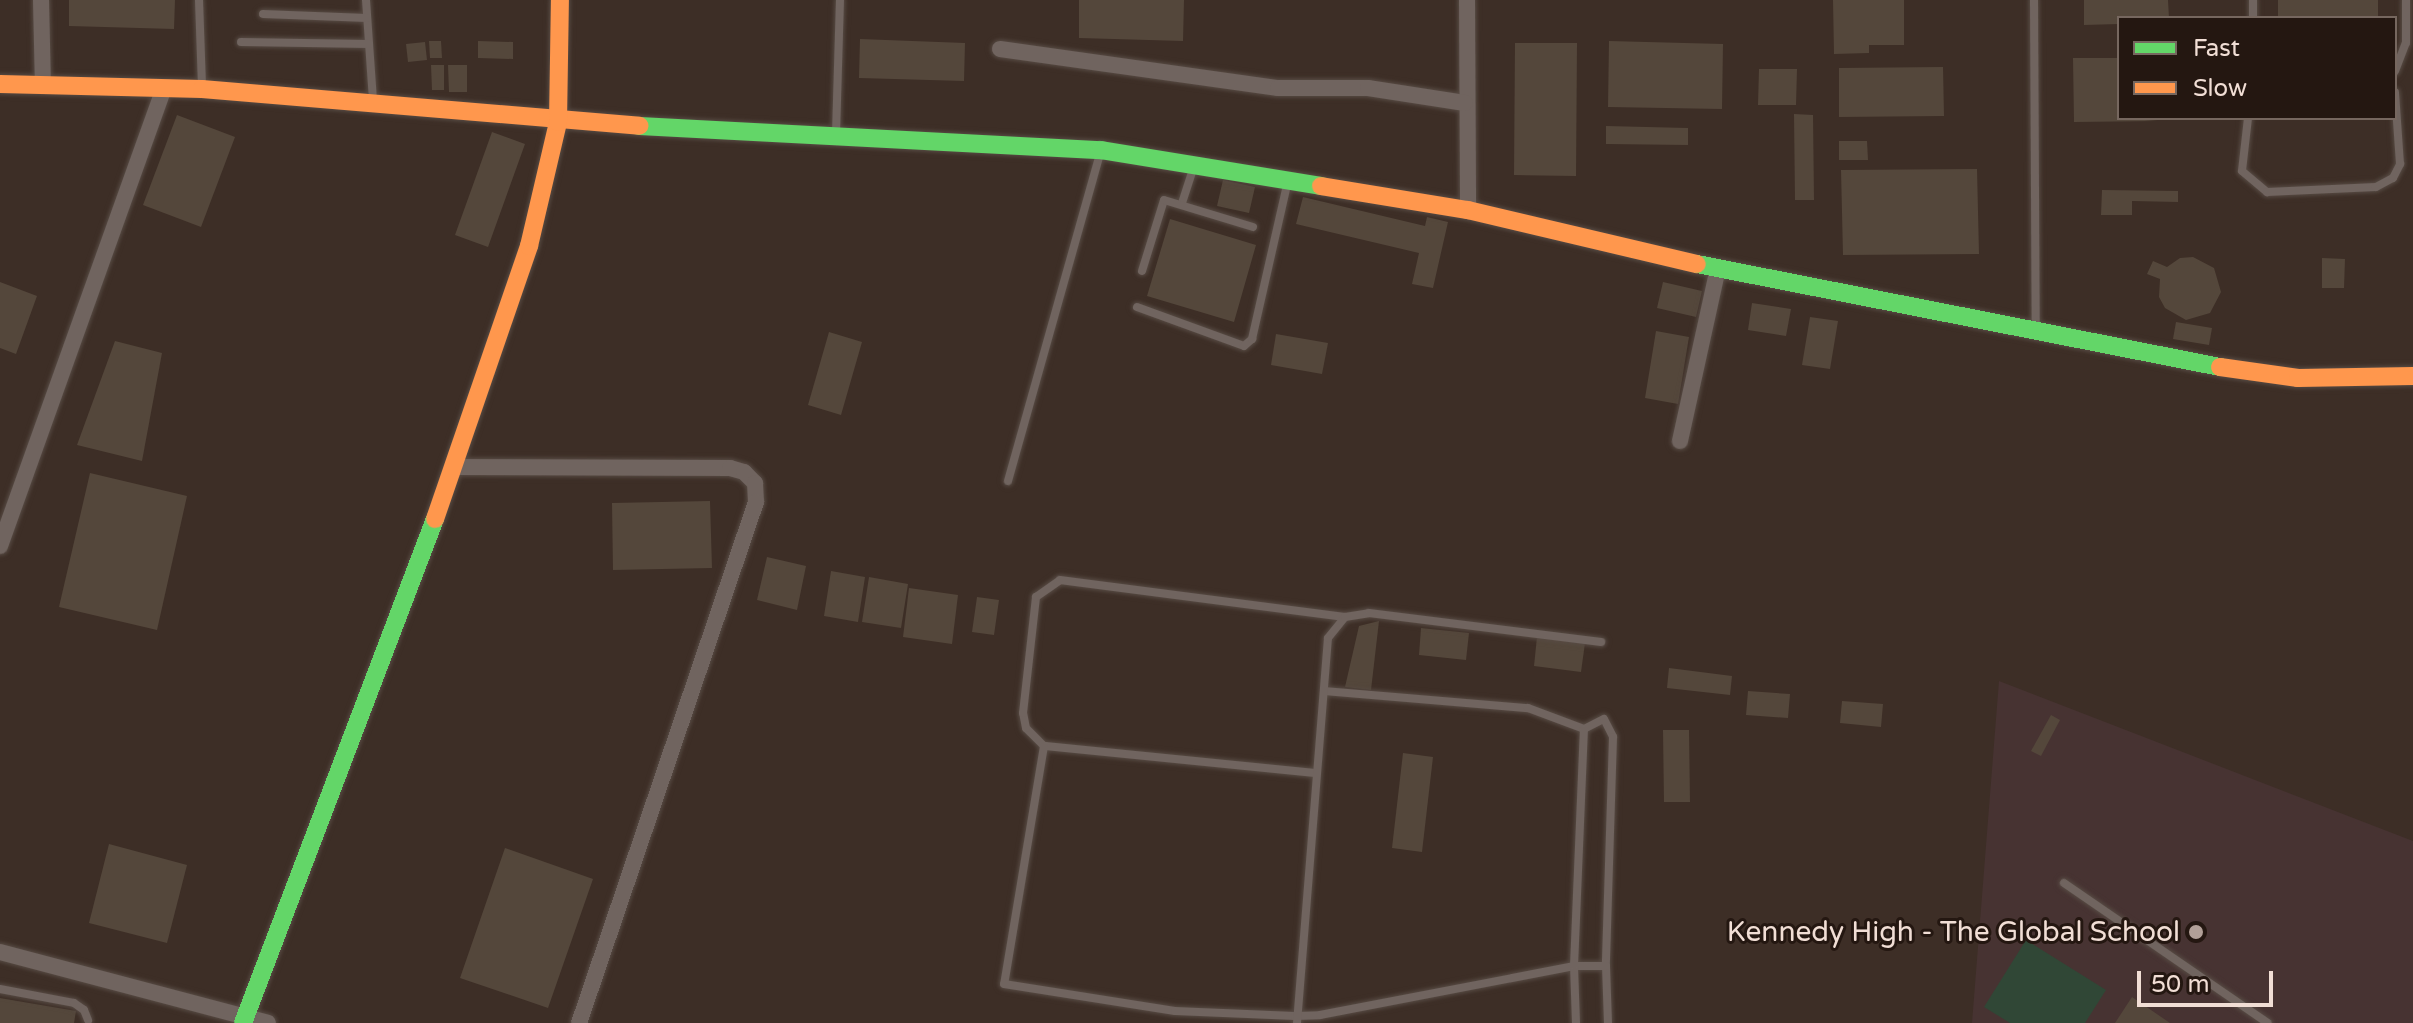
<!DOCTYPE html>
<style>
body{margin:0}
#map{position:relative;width:2413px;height:1023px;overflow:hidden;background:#3d2e26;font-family:"Varela Round",sans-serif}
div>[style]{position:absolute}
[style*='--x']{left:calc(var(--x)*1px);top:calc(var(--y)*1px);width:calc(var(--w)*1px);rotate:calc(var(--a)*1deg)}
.education>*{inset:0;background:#473332}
.green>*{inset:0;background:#304736}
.building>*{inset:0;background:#54473b}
.roads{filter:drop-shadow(0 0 2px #574b44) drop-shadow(0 0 2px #574b44)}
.lane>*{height:8px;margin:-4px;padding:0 4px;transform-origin:4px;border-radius:4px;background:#70645f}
.street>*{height:16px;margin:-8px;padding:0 8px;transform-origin:8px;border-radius:8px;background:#70645f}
.fast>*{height:18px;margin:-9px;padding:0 9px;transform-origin:9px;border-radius:9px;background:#63d668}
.slow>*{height:18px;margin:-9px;padding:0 9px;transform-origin:9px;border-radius:9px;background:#ff974d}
.dots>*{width:22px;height:22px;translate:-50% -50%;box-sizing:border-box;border:4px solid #241711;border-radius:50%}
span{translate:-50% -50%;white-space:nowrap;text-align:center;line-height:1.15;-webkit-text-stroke:6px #241711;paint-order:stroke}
.poi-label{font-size:28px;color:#f1ded5}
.right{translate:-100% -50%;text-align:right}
.legend{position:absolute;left:2117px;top:16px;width:280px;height:104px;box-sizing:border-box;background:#241711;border:2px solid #76675f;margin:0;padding:10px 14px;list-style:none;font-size:24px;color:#f1ded5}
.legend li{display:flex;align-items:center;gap:16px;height:40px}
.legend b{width:40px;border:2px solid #76675f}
.scale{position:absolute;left:2137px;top:971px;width:136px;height:36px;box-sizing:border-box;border:4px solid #f1ded5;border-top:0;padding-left:10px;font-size:24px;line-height:28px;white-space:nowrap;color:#f1ded5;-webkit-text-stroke:6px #241711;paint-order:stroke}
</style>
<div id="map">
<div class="education">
<div style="clip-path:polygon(1999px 681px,2413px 841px,2413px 1023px,1972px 1023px)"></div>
</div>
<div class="green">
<div style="clip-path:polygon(2026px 940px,2106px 990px,2085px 1023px,2010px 1023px,1984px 1007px)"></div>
</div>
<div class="building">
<div style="clip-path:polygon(69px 0,175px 0,174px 29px,69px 26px)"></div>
<div style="clip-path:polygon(1079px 0,1184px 0,1183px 41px,1079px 38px)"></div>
<div style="clip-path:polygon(1833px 0,1904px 0,1904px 45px,1869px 45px,1869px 53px,1834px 54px)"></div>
<div style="clip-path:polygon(2084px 0,2168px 0,2169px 18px,2119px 18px,2119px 24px,2084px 25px)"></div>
<div style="clip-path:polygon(2278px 0,2378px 0,2378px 18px,2278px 18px)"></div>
<div style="clip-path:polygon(860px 39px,965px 43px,964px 81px,859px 78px)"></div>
<div style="clip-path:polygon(429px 41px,441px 41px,442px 58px,430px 58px)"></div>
<div style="clip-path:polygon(478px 41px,513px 42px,513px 59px,478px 58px)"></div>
<div style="clip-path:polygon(1609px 41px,1723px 44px,1722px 109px,1608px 107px)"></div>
<div style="clip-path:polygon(425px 42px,427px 60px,408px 62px,406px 44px)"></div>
<div style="clip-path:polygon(1515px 43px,1577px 43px,1576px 176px,1514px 175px)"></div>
<div style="clip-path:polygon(2073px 58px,2119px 58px,2119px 118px,2158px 121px,2074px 122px)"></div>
<div style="clip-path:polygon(431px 65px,444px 65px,444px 90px,432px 90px)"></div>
<div style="clip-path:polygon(448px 65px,467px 65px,467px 92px,449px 92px)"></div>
<div style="clip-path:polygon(1943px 67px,1944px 116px,1839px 117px,1839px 68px)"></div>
<div style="clip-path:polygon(1759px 69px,1797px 69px,1796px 105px,1758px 105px)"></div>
<div style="clip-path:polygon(1794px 114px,1813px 115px,1814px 200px,1795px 200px)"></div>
<div style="clip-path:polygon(177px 115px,235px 137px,201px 227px,143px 205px)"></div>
<div style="clip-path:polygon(1606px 126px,1688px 128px,1688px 145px,1606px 144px)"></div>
<div style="clip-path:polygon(492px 132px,525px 144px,488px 247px,455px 235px)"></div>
<div style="clip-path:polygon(1839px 141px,1867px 141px,1868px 160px,1839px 160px)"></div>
<div style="clip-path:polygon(1977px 169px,1979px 254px,1843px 255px,1841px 170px)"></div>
<div style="clip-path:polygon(1223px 180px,1255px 187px,1249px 213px,1217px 206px)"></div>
<div style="clip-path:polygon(2102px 190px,2178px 191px,2178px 202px,2132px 201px,2132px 215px,2101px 215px)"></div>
<div style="clip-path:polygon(1303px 197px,1425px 226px,1427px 217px,1448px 222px,1433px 288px,1412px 284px,1419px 253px,1296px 224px)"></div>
<div style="clip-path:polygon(1170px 219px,1256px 245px,1234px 322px,1147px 296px)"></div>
<div style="clip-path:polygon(2193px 257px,2214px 268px,2221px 292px,2210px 313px,2186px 320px,2165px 308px,2159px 297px,2160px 279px,2147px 274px,2153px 261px,2167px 267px,2180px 258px)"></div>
<div style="clip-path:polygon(2322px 258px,2345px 259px,2344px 288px,2322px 288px)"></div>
<div style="clip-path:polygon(0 282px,37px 296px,16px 354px,0 348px)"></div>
<div style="clip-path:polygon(1663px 282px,1702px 291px,1696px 317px,1657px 308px)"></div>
<div style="clip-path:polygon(1752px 303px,1791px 309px,1786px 336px,1748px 330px)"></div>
<div style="clip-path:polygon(1810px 317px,1838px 321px,1830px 369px,1802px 365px)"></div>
<div style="clip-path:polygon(2176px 322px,2212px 328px,2209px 345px,2173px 339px)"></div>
<div style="clip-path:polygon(1656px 331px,1689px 337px,1678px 404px,1645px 398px)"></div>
<div style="clip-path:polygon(829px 332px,862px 342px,841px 415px,808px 405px)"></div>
<div style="clip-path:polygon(1276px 334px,1328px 343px,1322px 374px,1271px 365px)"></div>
<div style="clip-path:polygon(115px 341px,162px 353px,142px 461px,77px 445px)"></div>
<div style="clip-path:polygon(90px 473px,187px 496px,157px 630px,59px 607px)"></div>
<div style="clip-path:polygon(710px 501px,712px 568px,613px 570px,612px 503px)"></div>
<div style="clip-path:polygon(767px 557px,806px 566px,797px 610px,757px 600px)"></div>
<div style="clip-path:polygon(831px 571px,865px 577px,858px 622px,824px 616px)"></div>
<div style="clip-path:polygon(869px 577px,908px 584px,901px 628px,862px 622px)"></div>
<div style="clip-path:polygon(909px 588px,958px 595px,952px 644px,903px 637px)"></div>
<div style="clip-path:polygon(977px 597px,999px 600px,994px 635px,972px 632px)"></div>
<div style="clip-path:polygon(1379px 621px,1371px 690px,1345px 687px,1359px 626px)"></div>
<div style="clip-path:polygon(1421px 628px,1469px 633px,1466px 660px,1419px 655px)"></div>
<div style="clip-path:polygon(1537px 637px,1585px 643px,1581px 672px,1534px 666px)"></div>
<div style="clip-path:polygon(1669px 668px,1732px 676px,1730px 695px,1667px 688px)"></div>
<div style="clip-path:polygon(1748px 691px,1790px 694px,1788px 718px,1746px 715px)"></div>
<div style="clip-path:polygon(1842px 701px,1883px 704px,1881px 727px,1840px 723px)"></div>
<div style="clip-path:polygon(2051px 715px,2060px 720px,2041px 756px,2031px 751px)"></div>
<div style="clip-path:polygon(1663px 730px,1689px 730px,1690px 802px,1664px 802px)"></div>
<div style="clip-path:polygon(1403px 753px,1433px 757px,1422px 852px,1392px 848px)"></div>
<div style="clip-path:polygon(109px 844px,187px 865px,167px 943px,89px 923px)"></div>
<div style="clip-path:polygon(505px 848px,593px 879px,548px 1008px,460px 978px)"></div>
<div style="clip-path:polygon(2132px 997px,2170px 1023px,2115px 1023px)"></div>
<div style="clip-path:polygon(0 998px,76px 1011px,74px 1023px,0 1023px)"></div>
</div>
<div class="roads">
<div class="lane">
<div style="--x:199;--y:0;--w:85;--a:88"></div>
<div style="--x:366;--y:0;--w:99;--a:86"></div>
<div style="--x:2034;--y:0;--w:331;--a:89.7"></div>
<div style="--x:263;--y:14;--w:104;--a:2.2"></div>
<div style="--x:2253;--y:18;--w:18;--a:-90"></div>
<div style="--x:241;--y:42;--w:128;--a:0.9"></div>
<div style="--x:2395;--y:71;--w:30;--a:-69"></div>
<div style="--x:2406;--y:43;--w:43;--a:-90"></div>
<div style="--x:2248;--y:118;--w:53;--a:96.5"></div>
<div style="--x:2242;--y:171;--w:33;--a:40"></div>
<div style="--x:2267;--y:192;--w:109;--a:-2.6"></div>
<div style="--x:2376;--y:187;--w:19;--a:-28"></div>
<div style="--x:2393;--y:178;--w:16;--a:-63"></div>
<div style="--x:2400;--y:164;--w:72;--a:-94"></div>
<div style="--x:836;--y:134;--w:134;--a:-88.3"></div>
<div style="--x:1182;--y:203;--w:35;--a:-72"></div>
<div style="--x:1142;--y:271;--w:74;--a:-72.8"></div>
<div style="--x:1164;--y:200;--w:93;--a:16.9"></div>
<div style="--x:1137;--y:307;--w:114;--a:20"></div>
<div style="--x:1244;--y:346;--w:11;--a:-41"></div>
<div style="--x:1252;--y:339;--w:158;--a:-77.2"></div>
<div style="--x:1008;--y:481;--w:340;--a:-74.3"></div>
<div style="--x:1324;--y:691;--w:205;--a:4.8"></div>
<div style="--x:1528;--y:708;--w:60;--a:20.6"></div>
<div style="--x:1584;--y:729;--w:22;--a:-27"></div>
<div style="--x:1604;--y:719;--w:20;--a:63"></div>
<div style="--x:1613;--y:737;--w:229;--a:91.8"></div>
<div style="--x:1606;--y:966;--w:57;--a:88"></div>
<div style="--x:1044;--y:746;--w:25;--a:-135"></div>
<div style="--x:1026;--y:728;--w:15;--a:-101"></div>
<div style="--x:1023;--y:713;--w:117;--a:-83.6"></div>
<div style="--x:1036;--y:597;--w:29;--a:-35"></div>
<div style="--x:1060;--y:580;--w:287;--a:7.4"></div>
<div style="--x:1316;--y:773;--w:273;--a:-174.3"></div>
<div style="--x:1044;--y:746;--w:241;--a:99.5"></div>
<div style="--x:1004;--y:984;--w:173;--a:9"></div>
<div style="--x:1175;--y:1011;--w:120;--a:2.4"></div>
<div style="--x:1295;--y:1016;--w:25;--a:-2"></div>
<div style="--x:1320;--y:1015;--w:259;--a:-10.9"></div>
<div style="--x:1574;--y:966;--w:32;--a:0"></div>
<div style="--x:2064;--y:883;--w:247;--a:34.5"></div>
<div style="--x:0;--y:989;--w:75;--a:10.7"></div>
<div style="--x:74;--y:1003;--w:12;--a:35"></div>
<div style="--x:84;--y:1010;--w:11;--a:68"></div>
<div style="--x:1297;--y:1023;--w:386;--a:-85.4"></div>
<div style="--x:1328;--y:638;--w:27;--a:-51"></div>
<div style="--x:1345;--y:617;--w:24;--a:-9"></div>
<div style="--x:1369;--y:613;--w:234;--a:7.1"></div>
<div style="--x:1576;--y:1023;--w:57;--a:-92"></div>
<div style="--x:1574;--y:966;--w:237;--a:-87.6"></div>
</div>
<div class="street">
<div style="--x:41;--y:0;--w:86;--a:88.7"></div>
<div style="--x:1467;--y:0;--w:210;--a:89.7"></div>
<div style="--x:1000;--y:49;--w:281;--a:8"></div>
<div style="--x:1278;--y:88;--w:90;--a:0"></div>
<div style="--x:1368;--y:88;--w:98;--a:8.8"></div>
<div style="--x:1680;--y:441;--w:177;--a:-77.6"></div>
<div style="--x:455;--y:467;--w:275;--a:0.2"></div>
<div style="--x:730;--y:468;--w:15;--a:16"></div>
<div style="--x:744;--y:472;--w:16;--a:45"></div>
<div style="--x:755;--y:483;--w:19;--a:87"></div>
<div style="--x:756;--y:502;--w:550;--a:108.76"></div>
<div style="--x:0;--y:546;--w:486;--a:-70.3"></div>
<div style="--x:0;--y:952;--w:277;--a:14.8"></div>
</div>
<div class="fast">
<div style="--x:639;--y:126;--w:463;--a:3"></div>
<div style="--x:1101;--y:150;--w:223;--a:9.3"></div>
<div style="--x:1697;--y:264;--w:533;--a:11.14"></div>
<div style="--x:243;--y:1023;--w:539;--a:-69.15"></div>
</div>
<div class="slow">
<div style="--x:0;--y:84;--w:202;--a:1.4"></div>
<div style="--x:202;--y:89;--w:439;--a:4.8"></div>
<div style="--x:1321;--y:186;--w:149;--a:9.3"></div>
<div style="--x:1468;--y:210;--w:235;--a:13.3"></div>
<div style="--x:2220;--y:367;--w:79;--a:8"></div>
<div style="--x:2298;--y:378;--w:115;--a:-1"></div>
<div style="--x:435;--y:519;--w:289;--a:-71"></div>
<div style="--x:529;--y:246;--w:127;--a:-76.8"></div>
<div style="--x:558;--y:122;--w:122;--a:-89.1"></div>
</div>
</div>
<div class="dots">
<div style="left:2196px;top:932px;background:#b2a098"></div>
</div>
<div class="poi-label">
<span class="right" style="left:2180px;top:932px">Kennedy High - The Global School</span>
</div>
<ul class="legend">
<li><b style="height:10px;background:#63d668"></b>Fast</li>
<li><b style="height:10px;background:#ff974d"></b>Slow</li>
</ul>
<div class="scale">50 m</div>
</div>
